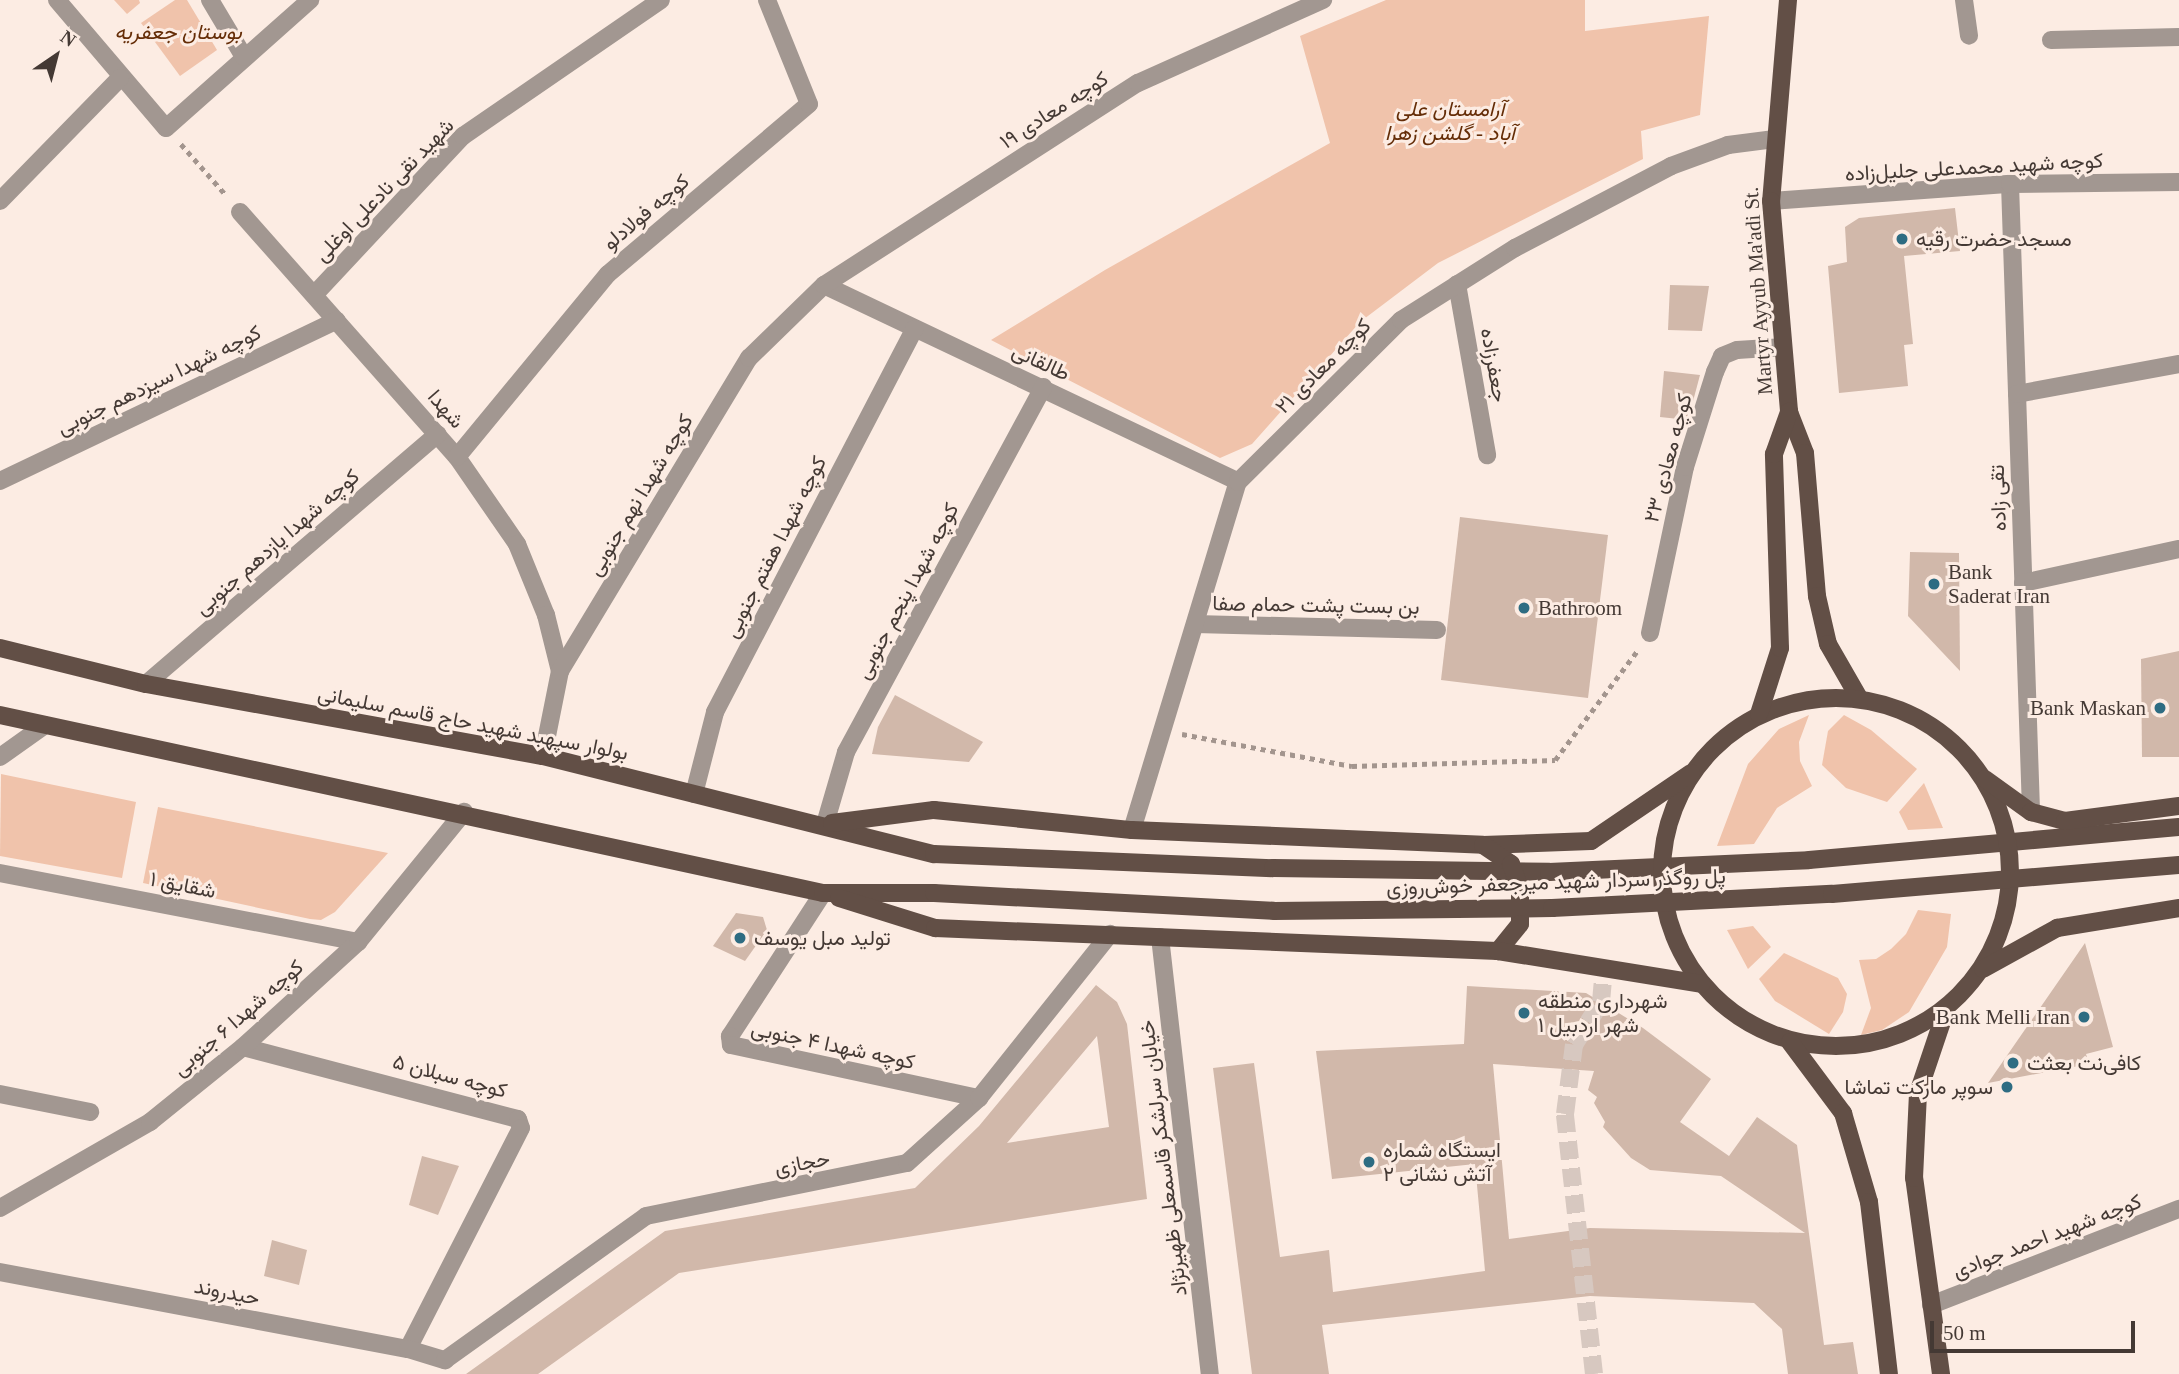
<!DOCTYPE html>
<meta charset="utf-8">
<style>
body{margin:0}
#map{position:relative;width:2179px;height:1374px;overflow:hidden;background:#fcece3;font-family:"Times New Roman",Vazirmatn,serif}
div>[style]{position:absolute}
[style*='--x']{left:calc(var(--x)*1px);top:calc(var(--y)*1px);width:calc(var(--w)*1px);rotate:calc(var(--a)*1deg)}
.green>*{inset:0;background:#f0c3ab}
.building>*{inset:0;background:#d1b8aa}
.minor-tunnel>*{height:18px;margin-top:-9px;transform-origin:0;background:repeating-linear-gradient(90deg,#d7c8c0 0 18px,transparent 0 27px)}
.path>*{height:4.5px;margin-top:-2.25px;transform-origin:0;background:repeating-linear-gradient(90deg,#a3958e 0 5px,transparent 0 10px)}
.minor>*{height:18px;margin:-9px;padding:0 9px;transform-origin:9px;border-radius:9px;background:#a29791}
.major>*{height:18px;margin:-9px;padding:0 9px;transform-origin:9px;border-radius:9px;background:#624f46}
.major>.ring{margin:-9px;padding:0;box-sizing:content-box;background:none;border:18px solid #624f46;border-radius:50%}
.dots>*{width:19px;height:19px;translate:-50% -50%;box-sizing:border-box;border:4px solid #fcece3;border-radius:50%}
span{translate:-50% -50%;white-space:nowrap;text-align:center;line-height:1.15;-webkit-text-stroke:6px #fcece3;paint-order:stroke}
.park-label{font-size:21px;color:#652d07;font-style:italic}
.street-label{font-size:21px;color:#443934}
.poi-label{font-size:21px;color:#443934}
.left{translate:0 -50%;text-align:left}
.right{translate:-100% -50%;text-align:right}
.north{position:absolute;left:21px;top:21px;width:70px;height:70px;-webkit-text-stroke:5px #fcece3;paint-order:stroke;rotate:35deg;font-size:19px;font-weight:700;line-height:28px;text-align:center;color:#443934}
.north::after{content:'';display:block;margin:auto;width:24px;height:32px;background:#443934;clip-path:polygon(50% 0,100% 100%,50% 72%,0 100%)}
.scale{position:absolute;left:1930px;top:1321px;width:205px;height:32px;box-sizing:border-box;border:4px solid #443934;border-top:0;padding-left:9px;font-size:21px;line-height:24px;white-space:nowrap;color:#443934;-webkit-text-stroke:5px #fcece3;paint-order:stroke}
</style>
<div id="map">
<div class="green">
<div style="clip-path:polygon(114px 0,139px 0,140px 3px,127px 14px)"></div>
<div style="clip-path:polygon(175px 0,187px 0,217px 50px,180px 76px,141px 23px)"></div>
<div style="clip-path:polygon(1386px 0,1585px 0,1585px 31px,1709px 16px,1700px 115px,1641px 131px,1643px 159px,1438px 263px,1360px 322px,1252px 444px,1220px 458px,991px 340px,1105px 270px,1330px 143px,1300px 36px)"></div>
<div style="clip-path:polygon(1809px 715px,1799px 742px,1800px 761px,1812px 786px,1777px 808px,1754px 844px,1717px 846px,1748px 764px,1779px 729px)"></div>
<div style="clip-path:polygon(1844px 715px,1871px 730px,1917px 769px,1887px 802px,1846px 788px,1822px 765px,1828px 731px)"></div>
<div style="clip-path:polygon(1px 774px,136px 802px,122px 878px,0 856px)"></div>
<div style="clip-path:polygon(1924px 783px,1943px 828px,1908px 830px,1899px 812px)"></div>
<div style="clip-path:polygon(158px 807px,388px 853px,335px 912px,321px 920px,310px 919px,143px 883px)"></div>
<div style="clip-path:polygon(1918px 910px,1951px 914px,1947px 947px,1909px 1012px,1882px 1030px,1861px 1035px,1871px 1008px,1859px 960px,1876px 959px,1891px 949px,1906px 934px)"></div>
<div style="clip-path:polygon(1753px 926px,1771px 947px,1748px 969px,1727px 930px)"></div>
<div style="clip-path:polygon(1784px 953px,1838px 978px,1847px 994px,1843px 1012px,1829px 1034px,1775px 1001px,1759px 979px)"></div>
</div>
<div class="building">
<div style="clip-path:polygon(1955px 208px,1960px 251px,1904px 256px,1913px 344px,1904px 345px,1908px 386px,1839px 393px,1828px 266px,1847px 262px,1845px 227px,1859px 218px)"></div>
<div style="clip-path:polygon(1670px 285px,1709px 286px,1702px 331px,1668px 330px)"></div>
<div style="clip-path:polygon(1664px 371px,1700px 375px,1688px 420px,1660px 417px)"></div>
<div style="clip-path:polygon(1460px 517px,1608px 535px,1588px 698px,1441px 680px)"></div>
<div style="clip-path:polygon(1910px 552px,1959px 553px,1960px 671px,1908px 616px)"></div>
<div style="clip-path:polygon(2179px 651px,2179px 757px,2142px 757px,2141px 659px)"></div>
<div style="clip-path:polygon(895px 695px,983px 742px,969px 762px,872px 754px,878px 727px)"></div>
<div style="clip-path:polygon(736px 913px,763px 917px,767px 930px,745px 961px,713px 946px)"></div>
<div style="clip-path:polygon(2085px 943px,2113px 1047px,2086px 1054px,2089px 1064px,1988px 1083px)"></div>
<div style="clip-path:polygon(evenodd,1096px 985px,1117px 1002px,1127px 1024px,1147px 1199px,679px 1273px,538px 1374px,466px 1374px,665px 1231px,915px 1188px,979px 1126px,1096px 985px,1097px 1036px,1109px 1127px,1007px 1143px,1097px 1036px)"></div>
<div style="clip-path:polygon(evenodd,1467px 986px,1586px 993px,1643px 1028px,1711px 1079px,1680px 1122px,1729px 1156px,1757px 1117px,1797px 1145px,1824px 1345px,1853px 1342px,1858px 1374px,1788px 1374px,1782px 1329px,1754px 1303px,1590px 1296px,1322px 1325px,1329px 1374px,1252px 1374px,1213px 1068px,1254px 1063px,1280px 1257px,1329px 1250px,1333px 1292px,1485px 1271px,1475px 1164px,1332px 1179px,1316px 1051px,1464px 1044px,1467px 986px,1493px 1064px,1594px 1071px,1588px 1090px,1597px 1097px,1594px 1103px,1605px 1122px,1603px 1127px,1631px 1158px,1650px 1170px,1721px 1176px,1805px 1233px,1590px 1228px,1509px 1239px,1493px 1064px)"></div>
<div style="clip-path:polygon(422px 1156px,459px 1166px,438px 1215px,409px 1205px)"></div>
<div style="clip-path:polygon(272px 1240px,307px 1250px,299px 1285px,264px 1276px)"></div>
</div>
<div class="minor-tunnel">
<div style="--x:1594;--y:1374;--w:262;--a:-96.4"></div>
<div style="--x:1565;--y:1114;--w:70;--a:-82.6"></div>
<div style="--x:1574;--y:1045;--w:51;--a:-57.9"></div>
<div style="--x:1601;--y:1002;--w:36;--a:-85"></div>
</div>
<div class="path">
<div style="--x:181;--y:144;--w:68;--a:48.6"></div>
<div style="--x:1182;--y:734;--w:173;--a:10.7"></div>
<div style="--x:1352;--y:766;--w:203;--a:-1.7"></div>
<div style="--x:1555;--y:760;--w:136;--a:-53"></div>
</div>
<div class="minor">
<div style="--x:57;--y:0;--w:168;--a:49.6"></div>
<div style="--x:166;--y:128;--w:193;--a:-41.6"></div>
<div style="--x:210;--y:0;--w:66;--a:59.2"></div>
<div style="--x:1964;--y:0;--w:36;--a:82"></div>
<div style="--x:2051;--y:40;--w:128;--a:-1.3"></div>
<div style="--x:2010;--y:184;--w:628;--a:88.08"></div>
<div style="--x:0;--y:201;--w:172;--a:-45.7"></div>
<div style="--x:1771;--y:201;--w:240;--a:-4.1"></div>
<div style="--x:2010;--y:184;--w:169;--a:-0.7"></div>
<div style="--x:240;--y:212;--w:327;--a:48.5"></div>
<div style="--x:457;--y:457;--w:106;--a:55.4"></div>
<div style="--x:517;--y:544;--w:77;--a:67.8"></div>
<div style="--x:546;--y:615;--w:58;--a:76"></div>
<div style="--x:1457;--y:284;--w:174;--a:80"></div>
<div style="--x:824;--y:285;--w:458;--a:25.4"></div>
<div style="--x:314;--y:295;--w:218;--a:-46.9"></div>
<div style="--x:463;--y:136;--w:240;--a:-34.5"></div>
<div style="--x:2017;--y:394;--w:165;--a:-10.5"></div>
<div style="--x:457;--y:457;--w:237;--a:-50.5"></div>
<div style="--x:608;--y:274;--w:263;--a:-40.2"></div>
<div style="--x:809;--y:104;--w:112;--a:-112"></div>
<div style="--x:0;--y:481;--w:373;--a:-25.5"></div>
<div style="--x:2023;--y:583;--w:160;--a:-12.3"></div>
<div style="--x:1195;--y:624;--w:242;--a:1.4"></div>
<div style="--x:1650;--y:633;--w:170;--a:-78.1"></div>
<div style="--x:1685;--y:467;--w:100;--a:-72.5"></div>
<div style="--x:1715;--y:372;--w:17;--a:-66"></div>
<div style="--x:1722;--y:356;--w:16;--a:-22"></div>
<div style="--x:1737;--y:350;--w:46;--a:-3.7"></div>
<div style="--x:146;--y:684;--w:384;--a:-40.6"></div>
<div style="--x:543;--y:756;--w:87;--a:-78.7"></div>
<div style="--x:560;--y:671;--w:366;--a:-58.9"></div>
<div style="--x:749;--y:358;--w:105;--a:-44.2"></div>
<div style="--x:824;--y:285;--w:373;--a:-32.8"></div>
<div style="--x:1138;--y:83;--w:203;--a:-24.2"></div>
<div style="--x:0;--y:757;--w:55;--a:-35.4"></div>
<div style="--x:694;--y:794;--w:85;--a:-75.6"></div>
<div style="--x:715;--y:712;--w:432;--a:-62.5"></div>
<div style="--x:825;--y:824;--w:75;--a:-73.7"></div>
<div style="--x:846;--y:752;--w:415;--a:-61.6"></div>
<div style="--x:1132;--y:830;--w:364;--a:-73.1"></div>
<div style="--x:1238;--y:482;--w:230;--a:-44.8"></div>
<div style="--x:1401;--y:320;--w:135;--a:-32.3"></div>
<div style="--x:1515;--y:248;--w:176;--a:-27.7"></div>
<div style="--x:1671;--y:166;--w:61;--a:-20.2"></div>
<div style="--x:1728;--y:145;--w:47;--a:-7.3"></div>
<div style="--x:0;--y:873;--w:365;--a:10.9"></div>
<div style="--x:823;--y:893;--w:171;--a:123"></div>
<div style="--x:730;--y:1036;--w:9;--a:84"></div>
<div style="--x:731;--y:1045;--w:254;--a:12.1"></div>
<div style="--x:1160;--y:937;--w:440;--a:83.5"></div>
<div style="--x:243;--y:1047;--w:284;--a:14.7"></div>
<div style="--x:518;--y:1119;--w:9;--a:72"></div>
<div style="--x:521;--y:1128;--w:248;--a:117.1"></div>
<div style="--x:0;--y:1094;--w:92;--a:11.3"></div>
<div style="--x:0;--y:1208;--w:173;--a:-29.8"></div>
<div style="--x:150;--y:1122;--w:119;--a:-38.9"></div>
<div style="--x:243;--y:1047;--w:156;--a:-42.4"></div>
<div style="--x:358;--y:942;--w:168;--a:-50.8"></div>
<div style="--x:0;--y:1272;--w:415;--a:10.7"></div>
<div style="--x:408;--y:1349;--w:39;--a:17"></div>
<div style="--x:445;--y:1360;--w:247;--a:-35.6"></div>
<div style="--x:646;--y:1216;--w:266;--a:-11.5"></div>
<div style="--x:907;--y:1163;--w:97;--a:-42.1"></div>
<div style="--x:979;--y:1098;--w:210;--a:-51.4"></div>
<div style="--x:1931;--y:1305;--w:266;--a:-21.2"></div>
</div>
<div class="major">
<div style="--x:1788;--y:0;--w:202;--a:94.8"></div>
<div style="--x:1771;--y:201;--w:212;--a:85.1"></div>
<div style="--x:1789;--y:412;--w:44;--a:68.7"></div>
<div style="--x:1805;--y:453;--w:144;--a:85.2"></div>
<div style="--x:1817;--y:596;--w:49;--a:77.1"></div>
<div style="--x:1828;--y:644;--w:62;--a:60.1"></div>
<div style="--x:0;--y:648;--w:150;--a:13.9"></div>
<div style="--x:146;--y:684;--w:403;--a:10.3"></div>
<div style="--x:543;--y:756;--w:403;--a:14.1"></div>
<div style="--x:934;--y:854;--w:339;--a:2.4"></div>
<div style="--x:1273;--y:868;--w:276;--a:0.8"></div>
<div style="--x:1549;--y:872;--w:260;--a:-2.6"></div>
<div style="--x:1809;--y:860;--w:371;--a:-5.1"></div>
<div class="ring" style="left:1662px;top:698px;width:330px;height:330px"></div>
<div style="--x:1759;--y:714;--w:69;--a:-72.3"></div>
<div style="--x:1780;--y:648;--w:194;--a:-91.8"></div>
<div style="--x:1774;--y:454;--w:45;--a:-70.3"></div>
<div style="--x:0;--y:715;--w:842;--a:12.2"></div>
<div style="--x:823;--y:893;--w:111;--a:0"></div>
<div style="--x:934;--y:893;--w:340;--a:3"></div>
<div style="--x:1274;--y:911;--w:278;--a:-0.6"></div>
<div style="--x:1552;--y:908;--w:280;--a:-2.9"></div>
<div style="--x:1832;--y:894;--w:348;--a:-4.8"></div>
<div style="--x:1985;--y:779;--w:57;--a:35.7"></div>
<div style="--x:2031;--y:812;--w:35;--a:15"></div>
<div style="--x:2065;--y:821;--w:115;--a:-7.5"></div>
<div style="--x:832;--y:823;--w:103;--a:-7.3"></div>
<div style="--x:934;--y:810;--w:199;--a:5.8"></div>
<div style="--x:1132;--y:830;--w:351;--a:2.4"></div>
<div style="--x:1483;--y:845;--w:108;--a:-2.1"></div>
<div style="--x:1591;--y:841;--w:121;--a:-34.2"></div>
<div style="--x:1483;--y:845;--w:34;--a:34"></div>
<div style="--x:1511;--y:864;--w:27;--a:70"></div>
<div style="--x:1520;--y:889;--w:35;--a:90"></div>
<div style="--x:1520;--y:924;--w:35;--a:129"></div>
<div style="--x:839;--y:898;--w:101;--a:17.4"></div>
<div style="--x:935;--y:928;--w:563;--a:2.34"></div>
<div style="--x:1498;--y:951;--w:206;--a:9.2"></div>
<div style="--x:1983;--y:969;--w:85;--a:-29"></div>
<div style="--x:2057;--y:928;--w:124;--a:-9.3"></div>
<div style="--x:1790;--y:1042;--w:89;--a:53.3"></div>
<div style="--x:1843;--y:1113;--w:93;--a:73.7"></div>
<div style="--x:1869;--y:1202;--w:173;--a:83.4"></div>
<div style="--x:1941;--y:1374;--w:198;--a:-97.8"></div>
<div style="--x:1914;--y:1178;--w:85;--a:-87.3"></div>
<div style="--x:1918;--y:1093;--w:88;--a:-71.4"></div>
</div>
<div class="dots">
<div style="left:1902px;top:239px;background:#2e6c82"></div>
<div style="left:1934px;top:584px;background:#2e6c82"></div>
<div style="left:1524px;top:608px;background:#2e6c82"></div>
<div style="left:2160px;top:708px;background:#2e6c82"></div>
<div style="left:740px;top:938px;background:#2e6c82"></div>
<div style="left:1524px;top:1013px;background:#2e6c82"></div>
<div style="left:2084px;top:1017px;background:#2e6c82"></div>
<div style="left:2013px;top:1063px;background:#2e6c82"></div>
<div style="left:2007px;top:1087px;background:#2e6c82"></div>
<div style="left:1369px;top:1162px;background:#2e6c82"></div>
</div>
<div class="park-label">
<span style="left:178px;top:32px">بوستان جعفریه</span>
<span style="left:1450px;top:121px">آرامستان علی<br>آباد - گلشن زهرا</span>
</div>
<div class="street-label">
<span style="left:1054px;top:110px;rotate:-33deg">کوچه معادی ۱۹</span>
<span style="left:1974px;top:167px;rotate:-3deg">کوچه شهید محمدعلی جلیل‌زاده</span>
<span style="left:384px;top:190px;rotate:-46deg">شهید نقی نادعلی اوغلی</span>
<span style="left:646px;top:212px;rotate:-40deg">کوچه فولادلو</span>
<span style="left:1758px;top:291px;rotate:-94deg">Martyr Ayyub Ma'adi St.</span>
<span style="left:1041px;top:362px;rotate:25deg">طالقانی</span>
<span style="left:1494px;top:365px;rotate:80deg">جعفرزاده</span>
<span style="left:1323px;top:366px;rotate:-45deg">کوچه معادی ۲۱</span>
<span style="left:159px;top:380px;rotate:-26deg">کوچه شهدا سیزدهم جنوبی</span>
<span style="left:446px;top:409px;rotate:49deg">شهدا</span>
<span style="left:1668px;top:458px;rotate:-75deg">کوچه معادی ۲۳</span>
<span style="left:640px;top:495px;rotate:-59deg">کوچه شهدا نهم جنوبی</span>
<span style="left:1998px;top:498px;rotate:-92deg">تقی زاده</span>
<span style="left:277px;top:542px;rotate:-41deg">کوچه شهدا یازدهم جنوبی</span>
<span style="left:775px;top:547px;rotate:-63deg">کوچه شهدا هفتم جنوبی</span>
<span style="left:907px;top:591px;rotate:-62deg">کوچه شهدا پنجم جنوبی</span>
<span style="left:1316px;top:605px;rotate:1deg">بن بست پشت حمام صفا</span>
<span style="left:473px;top:723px;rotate:11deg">بولوار سپهبد شهید حاج قاسم سلیمانی</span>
<span style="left:1556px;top:882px;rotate:-2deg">پل روگذر سردار شهید میرجعفر خوش‌روزی</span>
<span style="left:183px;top:885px;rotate:11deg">شقایق ۱</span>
<span style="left:238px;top:1018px;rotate:-41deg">کوچه شهدا ۶ جنوبی</span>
<span style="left:833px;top:1045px;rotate:12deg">کوچه شهدا ۴ جنوبی</span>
<span style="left:450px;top:1076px;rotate:15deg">کوچه سبلان ۵</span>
<span style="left:1163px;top:1158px;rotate:-97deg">خیابان سرلشکر قاسمعلی ظهیرنژاد</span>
<span style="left:802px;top:1163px;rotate:-11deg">حجازی</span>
<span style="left:2047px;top:1236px;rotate:-21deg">کوچه شهید احمد جوادی</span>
<span style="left:227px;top:1292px;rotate:11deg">حیدروند</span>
</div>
<div class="poi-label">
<span class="left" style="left:1916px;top:239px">مسجد حضرت رقیه</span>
<span class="left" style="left:1948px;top:584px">Bank<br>Saderat Iran</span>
<span class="left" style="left:1538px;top:608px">Bathroom</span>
<span class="right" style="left:2146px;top:708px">Bank Maskan</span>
<span class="left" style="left:754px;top:938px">تولید مبل یوسف</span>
<span class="left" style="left:1538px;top:1013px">شهرداری منطقه<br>۱ شهر اردبیل</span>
<span class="right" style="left:2070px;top:1017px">Bank Melli Iran</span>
<span class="left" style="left:2027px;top:1063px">کافی‌نت بعثت</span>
<span class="right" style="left:1993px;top:1087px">سوپر مارکت تماشا</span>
<span class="left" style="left:1383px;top:1162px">ایستگاه شماره<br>۲ آتش نشانی</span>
</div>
<div class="north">N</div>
<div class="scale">50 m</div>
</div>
